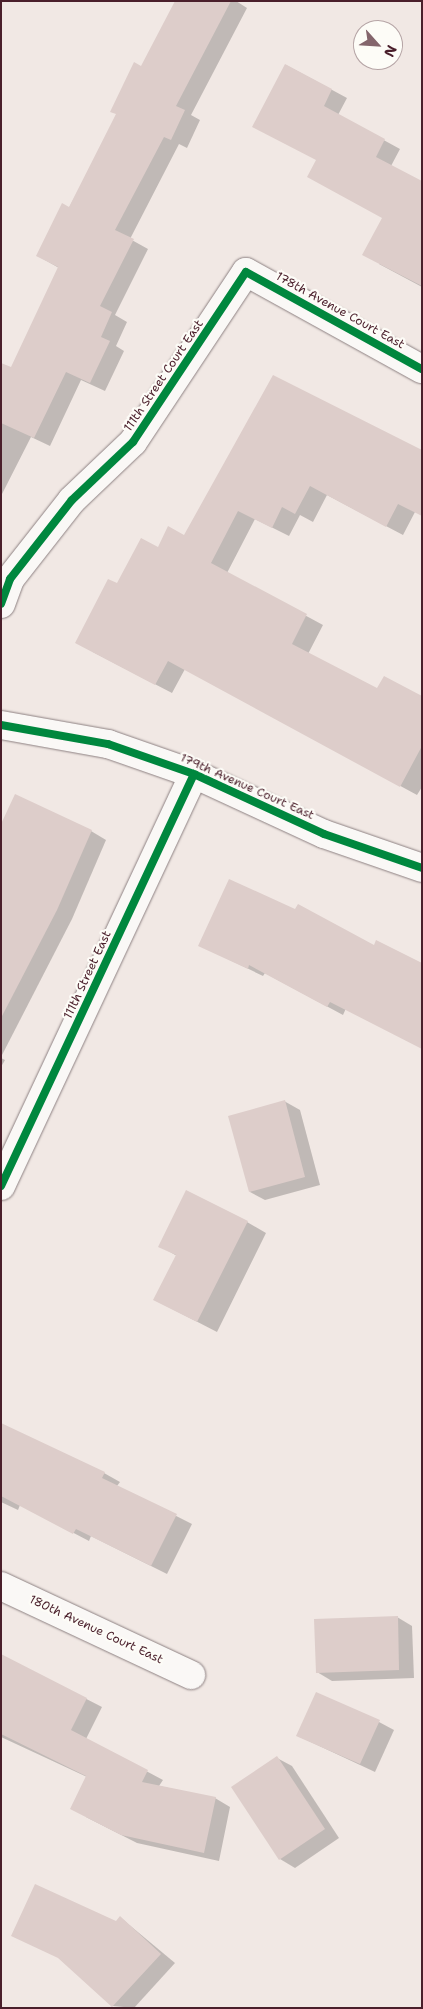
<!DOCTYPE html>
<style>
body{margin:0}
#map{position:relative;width:423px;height:2009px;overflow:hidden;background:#f1e8e4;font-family:"Shantell Sans",sans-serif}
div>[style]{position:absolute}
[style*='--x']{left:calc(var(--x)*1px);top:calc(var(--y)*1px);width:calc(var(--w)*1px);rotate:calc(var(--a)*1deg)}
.shadow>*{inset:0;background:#0003}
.building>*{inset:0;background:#ddcdca}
.roads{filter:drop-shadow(0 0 1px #8d8182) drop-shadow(0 0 1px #8d8182)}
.minor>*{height:28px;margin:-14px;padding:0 14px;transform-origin:14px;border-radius:14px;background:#faf8f6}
.cycleway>*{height:8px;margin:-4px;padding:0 4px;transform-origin:4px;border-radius:4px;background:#00873e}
span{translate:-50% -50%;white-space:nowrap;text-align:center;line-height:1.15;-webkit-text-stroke:4.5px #fdfcf7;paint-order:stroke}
.street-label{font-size:12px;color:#4a1f2b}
.frame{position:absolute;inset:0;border:2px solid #4a1f2b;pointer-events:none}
.north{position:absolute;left:353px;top:20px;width:50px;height:50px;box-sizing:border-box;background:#fdfcf7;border:1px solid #b5a4a5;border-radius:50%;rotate:116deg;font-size:14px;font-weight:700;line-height:20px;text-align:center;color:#4a1f2b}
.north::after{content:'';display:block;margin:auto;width:18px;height:22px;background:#84656c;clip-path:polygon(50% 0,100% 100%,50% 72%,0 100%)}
</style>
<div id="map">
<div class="shadow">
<div style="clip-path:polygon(176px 1px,236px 1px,247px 8px,191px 115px,200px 120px,187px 148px,179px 144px,130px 239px,148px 249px,115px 315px,127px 322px,116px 346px,124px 351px,105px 391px,81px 380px,50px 446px,31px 437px,1px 496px,1px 364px,12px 369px,59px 268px,38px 256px,69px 208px)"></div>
<div style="clip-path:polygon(286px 65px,347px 98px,338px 115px,400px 149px,391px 166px,422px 182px,422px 287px,379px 264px,384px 218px,317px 160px)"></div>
<div style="clip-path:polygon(274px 376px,415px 512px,403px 535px,327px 495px,313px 522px,300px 515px,289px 536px,255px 519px,227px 573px,323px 625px,308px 654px,377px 690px,422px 698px,422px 787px,417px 795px,185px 669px,172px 693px,93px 652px,117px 585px,158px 549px,185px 537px)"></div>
<div style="clip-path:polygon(91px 831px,106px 840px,72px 919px,1px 1057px,1px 871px)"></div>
<div style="clip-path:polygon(199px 945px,374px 946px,343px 1015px,265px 973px,263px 976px)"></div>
<div style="clip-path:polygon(1px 1058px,5px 1060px,1px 1067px)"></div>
<div style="clip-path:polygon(284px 1101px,300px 1110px,320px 1185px,265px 1200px,250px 1192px)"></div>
<div style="clip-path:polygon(247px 1222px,266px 1233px,217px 1332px,155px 1300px,177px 1256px,160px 1246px)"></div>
<div style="clip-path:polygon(1px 1424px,104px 1473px,120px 1482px,117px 1486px,192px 1524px,167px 1574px,91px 1536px,89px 1541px,20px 1505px,18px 1510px,1px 1502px)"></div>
<div style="clip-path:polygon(397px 1617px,412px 1626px,414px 1678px,332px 1681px,317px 1672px)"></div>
<div style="clip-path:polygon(1px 1655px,102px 1707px,86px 1739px,163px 1780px,159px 1786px,215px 1798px,230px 1807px,219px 1861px,137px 1843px,86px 1817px,87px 1777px,1px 1737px)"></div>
<div style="clip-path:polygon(379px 1722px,394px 1730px,375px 1772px,298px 1736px)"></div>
<div style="clip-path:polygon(277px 1758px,292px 1766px,339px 1838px,295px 1868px,280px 1859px)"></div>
<div style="clip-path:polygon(121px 1918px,175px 1963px,134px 2008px,113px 2006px,116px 1923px)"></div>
</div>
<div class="building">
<div style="clip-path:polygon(175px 1px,231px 1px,176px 106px,185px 110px,171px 140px,164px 137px,115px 230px,134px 239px,100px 306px,112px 312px,101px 337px,110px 341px,90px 383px,66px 372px,34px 438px,1px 423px,1px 363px,11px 367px,58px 267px,36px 256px,62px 203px,69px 207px,116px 114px,110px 112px,134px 62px,141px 66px)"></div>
<div style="clip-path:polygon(285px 64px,332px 89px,324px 106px,385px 139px,376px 157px,422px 181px,422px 286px,362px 255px,382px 218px,307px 177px,316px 160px,252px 127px)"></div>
<div style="clip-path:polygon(273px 375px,422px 450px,422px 516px,398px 504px,386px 527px,310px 486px,295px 514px,282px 507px,272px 528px,238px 511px,211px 563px,307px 614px,292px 644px,377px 688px,384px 676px,422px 696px,422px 746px,400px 787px,168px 661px,155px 685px,75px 643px,108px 579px,117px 583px,141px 538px,158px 547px,168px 526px,184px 535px)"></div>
<div style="clip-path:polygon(15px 794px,92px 830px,57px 910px,1px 1018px,1px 824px)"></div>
<div style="clip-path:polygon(229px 879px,295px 909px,298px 904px,374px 945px,376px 940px,422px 963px,422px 1049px,330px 1002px,327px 1007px,249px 965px,248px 969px,198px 946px)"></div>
<div style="clip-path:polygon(285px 1100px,305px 1177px,249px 1192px,228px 1116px)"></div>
<div style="clip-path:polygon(186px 1190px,248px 1221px,197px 1322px,153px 1300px,176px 1255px,158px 1247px)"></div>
<div style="clip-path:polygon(1px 1423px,105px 1472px,102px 1478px,177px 1514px,151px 1566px,76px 1529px,73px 1534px,1px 1496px)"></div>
<div style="clip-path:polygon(398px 1616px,399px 1670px,316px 1673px,314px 1619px)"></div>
<div style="clip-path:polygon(1px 1654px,87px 1698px,71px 1730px,148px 1770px,142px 1782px,216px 1797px,204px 1853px,121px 1835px,70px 1809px,86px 1776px,1px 1734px)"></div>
<div style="clip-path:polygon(316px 1692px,380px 1720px,360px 1764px,296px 1736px)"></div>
<div style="clip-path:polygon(277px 1756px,325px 1829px,279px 1860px,231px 1787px)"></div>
<div style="clip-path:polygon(35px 1884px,116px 1921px,120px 1916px,161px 1954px,112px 2007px,58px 1958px,11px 1936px)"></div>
</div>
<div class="roads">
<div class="minor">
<div style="--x:1;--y:604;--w:27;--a:-70"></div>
<div style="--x:10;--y:579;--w:100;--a:-51.9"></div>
<div style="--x:72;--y:500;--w:84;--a:-43.6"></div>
<div style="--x:133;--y:442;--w:204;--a:-56.4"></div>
<div style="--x:246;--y:272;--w:201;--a:28.9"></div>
<div style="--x:1;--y:725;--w:109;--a:10.1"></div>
<div style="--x:108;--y:744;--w:91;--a:19.2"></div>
<div style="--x:194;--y:774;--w:143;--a:24.8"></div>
<div style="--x:324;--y:834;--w:104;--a:19.1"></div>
<div style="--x:1;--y:1186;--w:455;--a:-64.9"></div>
<div style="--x:1;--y:1586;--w:210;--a:25.1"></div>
</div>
</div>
<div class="cycleway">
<div style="--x:1;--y:604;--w:27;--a:-70"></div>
<div style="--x:10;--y:579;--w:100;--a:-51.9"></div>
<div style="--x:72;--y:500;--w:84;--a:-43.6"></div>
<div style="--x:133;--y:442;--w:204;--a:-56.4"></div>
<div style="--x:246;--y:272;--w:201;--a:28.9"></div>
<div style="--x:1;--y:725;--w:109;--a:10.1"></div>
<div style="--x:108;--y:744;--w:91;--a:19.2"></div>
<div style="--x:194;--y:774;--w:143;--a:24.8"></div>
<div style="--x:324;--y:834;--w:104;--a:19.1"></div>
<div style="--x:1;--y:1186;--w:455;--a:-64.9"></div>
</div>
<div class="street-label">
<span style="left:340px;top:311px;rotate:29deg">178th Avenue Court East</span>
<span style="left:164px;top:376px;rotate:-56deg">111th Street Court East</span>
<span style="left:247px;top:787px;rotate:24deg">179th Avenue Court East</span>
<span style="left:88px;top:975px;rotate:-65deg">111th Street East</span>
<span style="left:96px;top:1630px;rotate:25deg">180th Avenue Court East</span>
</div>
<div class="frame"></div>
<div class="north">N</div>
</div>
